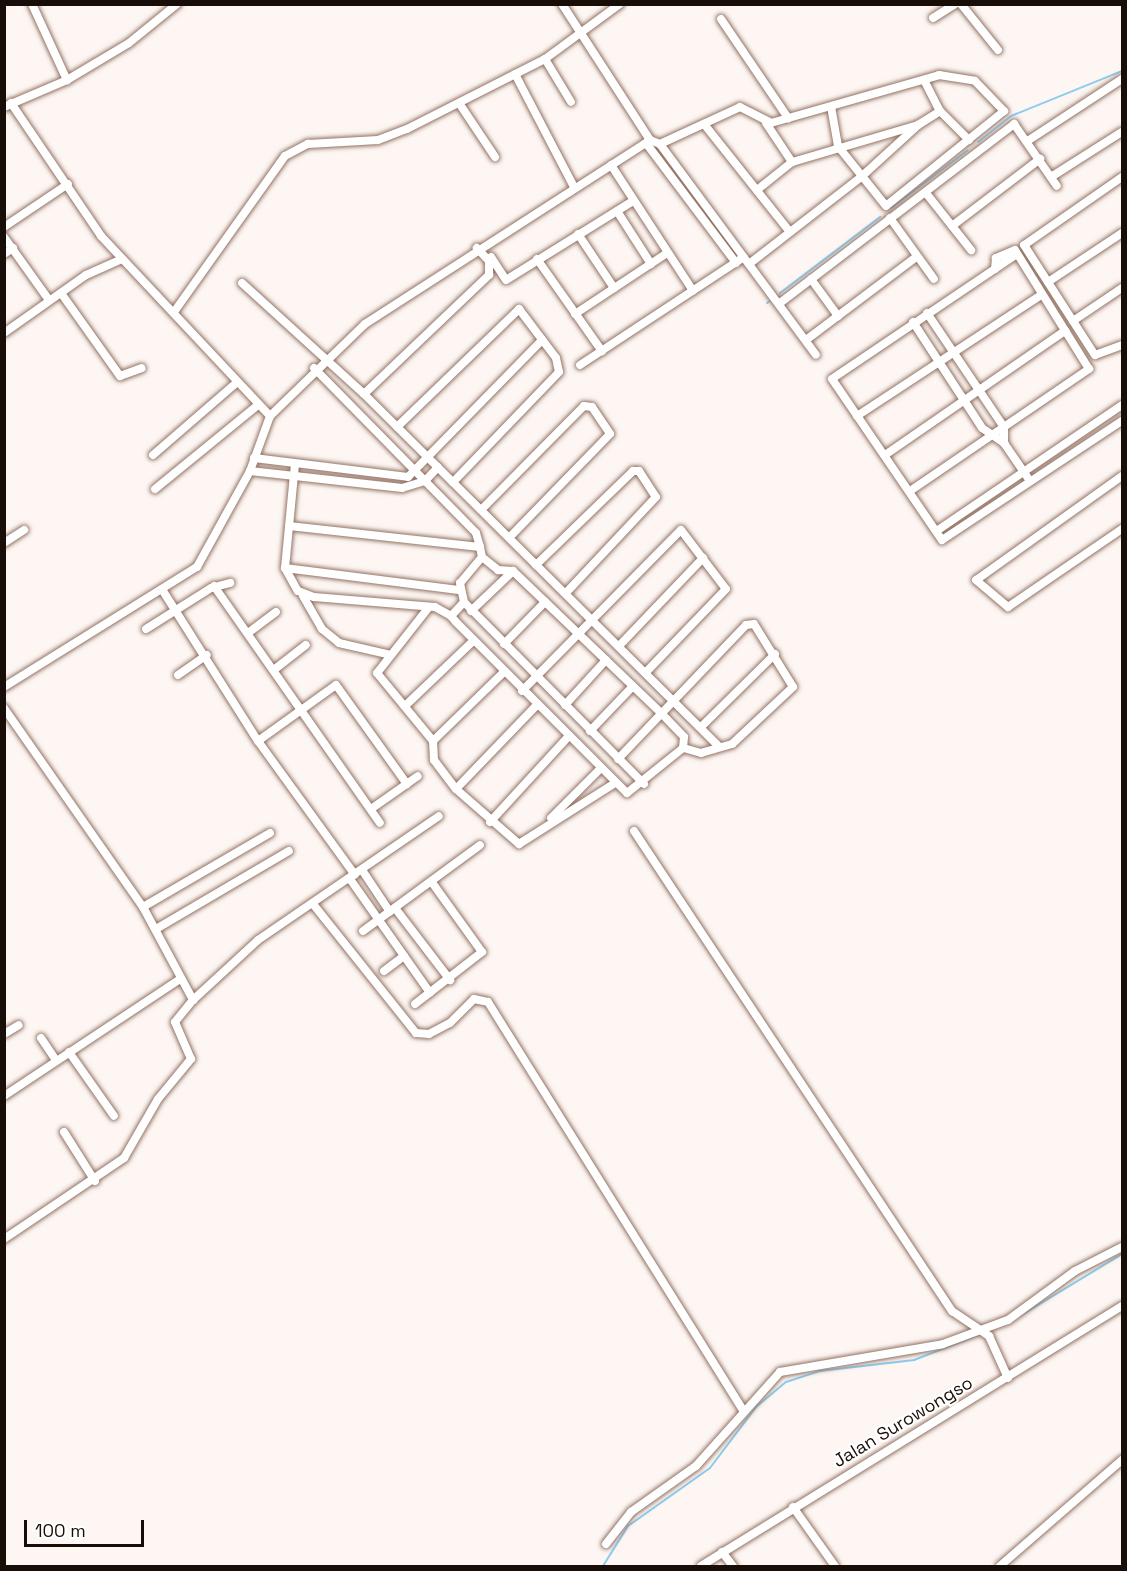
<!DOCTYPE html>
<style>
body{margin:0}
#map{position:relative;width:1127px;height:1571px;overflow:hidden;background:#fdf6f2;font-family:"Space Grotesk",sans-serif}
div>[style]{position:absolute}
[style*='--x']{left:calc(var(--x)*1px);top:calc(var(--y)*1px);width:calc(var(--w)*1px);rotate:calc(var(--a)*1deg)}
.stream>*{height:2px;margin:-1px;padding:0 1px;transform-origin:1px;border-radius:1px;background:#8bccef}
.roads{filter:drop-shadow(0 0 2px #937263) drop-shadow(0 0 2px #937263)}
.minor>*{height:8px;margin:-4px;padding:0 4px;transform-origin:4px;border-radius:4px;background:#fff}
span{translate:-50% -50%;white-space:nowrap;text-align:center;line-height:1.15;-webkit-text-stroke:4.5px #fff;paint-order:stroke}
.street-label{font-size:18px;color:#190d08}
.frame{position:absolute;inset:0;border:6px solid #190d08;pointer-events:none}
.scale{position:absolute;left:24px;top:1520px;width:120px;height:27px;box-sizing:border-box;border:3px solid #190d08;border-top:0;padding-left:8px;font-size:18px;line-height:21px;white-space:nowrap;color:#190d08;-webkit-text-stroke:4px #fff;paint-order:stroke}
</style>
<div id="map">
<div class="stream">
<div style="--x:978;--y:142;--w:42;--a:-38.2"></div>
<div style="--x:1011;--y:116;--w:120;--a:-22.1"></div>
<div style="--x:891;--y:208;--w:96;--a:-37"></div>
<div style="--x:780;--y:293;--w:126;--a:-37.2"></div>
<div style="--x:767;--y:303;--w:4;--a:-34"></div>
<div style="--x:1020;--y:1316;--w:119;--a:-31.3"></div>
<div style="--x:603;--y:1566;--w:47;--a:-58"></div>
<div style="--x:628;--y:1526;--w:100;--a:-35.3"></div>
<div style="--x:710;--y:1468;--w:76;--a:-53"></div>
<div style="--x:756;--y:1407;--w:39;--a:-40"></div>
<div style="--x:786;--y:1382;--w:36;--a:-18"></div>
<div style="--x:820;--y:1371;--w:95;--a:-6.7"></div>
<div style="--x:914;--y:1360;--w:70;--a:-21"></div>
</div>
<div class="roads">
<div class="minor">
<div style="--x:32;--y:4;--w:84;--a:65.3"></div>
<div style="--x:562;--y:4;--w:162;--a:57.1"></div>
<div style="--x:650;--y:140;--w:11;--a:22"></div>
<div style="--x:660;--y:144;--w:262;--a:53.5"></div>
<div style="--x:961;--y:4;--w:59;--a:51.2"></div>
<div style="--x:933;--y:18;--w:26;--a:-32"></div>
<div style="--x:721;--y:19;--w:120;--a:55.9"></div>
<div style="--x:545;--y:59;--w:50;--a:58.8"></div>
<div style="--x:515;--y:74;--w:127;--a:62.4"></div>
<div style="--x:924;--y:80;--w:35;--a:63"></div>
<div style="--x:940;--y:111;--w:41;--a:45"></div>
<div style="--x:11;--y:103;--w:161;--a:55.9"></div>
<div style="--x:101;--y:236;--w:247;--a:46.8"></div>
<div style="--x:459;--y:103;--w:65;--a:56.3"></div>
<div style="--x:4;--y:107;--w:69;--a:-23.2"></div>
<div style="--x:67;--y:80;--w:72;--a:-30.8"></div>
<div style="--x:129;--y:43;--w:62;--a:-39.1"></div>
<div style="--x:766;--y:123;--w:47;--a:56.3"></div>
<div style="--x:704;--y:124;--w:138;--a:51.5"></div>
<div style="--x:918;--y:125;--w:26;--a:-32"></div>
<div style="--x:1029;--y:140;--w:111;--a:-33.3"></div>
<div style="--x:646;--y:143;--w:150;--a:53.1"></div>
<div style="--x:660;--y:144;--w:88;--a:-24.8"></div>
<div style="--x:740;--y:107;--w:35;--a:27"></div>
<div style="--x:771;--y:123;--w:175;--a:-15.9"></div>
<div style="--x:939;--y:75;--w:36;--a:9"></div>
<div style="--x:975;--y:81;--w:42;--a:46"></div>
<div style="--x:1004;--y:111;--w:151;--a:141.2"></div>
<div style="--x:886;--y:206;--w:77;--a:-128.7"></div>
<div style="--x:838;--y:146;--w:39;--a:-100"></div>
<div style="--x:611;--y:165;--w:150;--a:56.9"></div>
<div style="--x:1051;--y:177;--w:84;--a:-32.4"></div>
<div style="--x:1122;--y:177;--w:119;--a:145.2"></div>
<div style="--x:1024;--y:245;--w:131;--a:57.2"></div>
<div style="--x:1095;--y:355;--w:29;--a:-20"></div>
<div style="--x:926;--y:193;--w:73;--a:51.7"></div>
<div style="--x:617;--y:211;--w:63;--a:57.3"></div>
<div style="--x:890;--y:218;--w:75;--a:54.2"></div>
<div style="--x:952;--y:226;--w:111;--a:-37.3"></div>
<div style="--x:4;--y:227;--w:77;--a:-33.9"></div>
<div style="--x:578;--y:234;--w:65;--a:56.3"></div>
<div style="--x:4;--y:237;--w:77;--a:54.5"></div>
<div style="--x:4;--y:254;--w:11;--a:-34"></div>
<div style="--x:1017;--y:254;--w:223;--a:146"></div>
<div style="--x:832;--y:379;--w:195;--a:55.7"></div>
<div style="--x:942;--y:540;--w:216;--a:-33.5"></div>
<div style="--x:491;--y:257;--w:27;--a:57"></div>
<div style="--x:506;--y:280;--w:150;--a:-31.9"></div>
<div style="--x:537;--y:259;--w:113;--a:54.8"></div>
<div style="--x:749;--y:264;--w:140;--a:-37.8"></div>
<div style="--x:860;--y:178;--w:79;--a:-42.4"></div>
<div style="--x:918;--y:125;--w:131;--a:163.6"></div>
<div style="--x:792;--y:162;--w:45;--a:141.3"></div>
<div style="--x:811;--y:279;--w:46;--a:53.9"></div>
<div style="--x:1048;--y:282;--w:89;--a:-33.5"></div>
<div style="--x:242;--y:283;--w:165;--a:42.3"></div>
<div style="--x:364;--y:394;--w:499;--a:44.8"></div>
<div style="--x:61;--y:293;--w:102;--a:54.6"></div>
<div style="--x:120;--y:376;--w:23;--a:-20"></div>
<div style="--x:780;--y:303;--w:295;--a:-37.4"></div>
<div style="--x:1014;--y:124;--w:75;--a:55.3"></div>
<div style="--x:174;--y:312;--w:191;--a:-54.6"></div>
<div style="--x:285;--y:156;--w:26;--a:-28"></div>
<div style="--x:308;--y:144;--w:70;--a:-3.3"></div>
<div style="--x:378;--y:140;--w:31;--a:-21"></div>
<div style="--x:407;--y:129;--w:155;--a:-26.9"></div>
<div style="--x:545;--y:59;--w:93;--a:-36.3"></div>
<div style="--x:927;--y:313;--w:138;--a:56"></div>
<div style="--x:1004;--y:427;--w:16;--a:90"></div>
<div style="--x:575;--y:314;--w:110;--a:-33.5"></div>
<div style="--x:1073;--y:321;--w:59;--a:-34"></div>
<div style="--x:913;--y:322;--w:126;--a:56.9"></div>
<div style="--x:982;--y:428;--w:27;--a:34"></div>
<div style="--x:1004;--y:443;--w:46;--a:55.6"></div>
<div style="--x:4;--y:333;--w:100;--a:-35.3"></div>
<div style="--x:86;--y:275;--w:39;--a:-24"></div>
<div style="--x:806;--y:340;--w:138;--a:-37"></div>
<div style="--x:580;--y:365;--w:196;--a:-33.4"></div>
<div style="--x:314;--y:368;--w:231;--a:45.5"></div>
<div style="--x:476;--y:533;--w:15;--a:74"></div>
<div style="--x:364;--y:394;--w:173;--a:-43.6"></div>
<div style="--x:489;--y:275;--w:14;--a:-90"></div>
<div style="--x:489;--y:261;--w:18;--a:-133"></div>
<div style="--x:857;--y:416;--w:220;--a:-33.3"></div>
<div style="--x:397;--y:427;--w:170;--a:-44"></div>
<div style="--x:519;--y:309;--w:61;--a:52.9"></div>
<div style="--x:556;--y:358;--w:14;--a:78"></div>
<div style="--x:559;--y:372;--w:153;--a:133.9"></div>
<div style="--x:153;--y:455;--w:110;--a:-40.9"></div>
<div style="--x:885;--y:455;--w:219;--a:-34.6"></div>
<div style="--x:254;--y:458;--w:155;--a:7"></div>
<div style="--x:408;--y:477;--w:192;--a:-45.6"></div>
<div style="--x:295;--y:464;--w:104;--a:95.5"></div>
<div style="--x:285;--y:568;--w:26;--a:61"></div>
<div style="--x:298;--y:591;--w:17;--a:21"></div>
<div style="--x:314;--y:597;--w:121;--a:4.7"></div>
<div style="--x:435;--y:607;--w:18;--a:29"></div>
<div style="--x:250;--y:471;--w:153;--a:6.4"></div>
<div style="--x:402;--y:488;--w:24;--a:-17"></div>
<div style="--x:425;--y:481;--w:19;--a:-47"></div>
<div style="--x:1122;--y:476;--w:179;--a:144.5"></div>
<div style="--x:976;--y:580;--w:42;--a:40.2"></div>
<div style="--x:1008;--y:607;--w:138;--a:-34.4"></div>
<div style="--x:155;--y:489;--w:133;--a:-39.2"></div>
<div style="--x:910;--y:491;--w:217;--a:-34.3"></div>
<div style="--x:1089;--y:369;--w:140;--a:-121.9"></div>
<div style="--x:1015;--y:250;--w:21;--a:157"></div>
<div style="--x:996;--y:258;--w:11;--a:95"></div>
<div style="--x:481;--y:510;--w:146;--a:-45.3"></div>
<div style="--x:584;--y:406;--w:8;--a:7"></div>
<div style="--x:592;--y:407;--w:32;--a:56"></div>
<div style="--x:610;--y:434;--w:144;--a:134.2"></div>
<div style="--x:289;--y:526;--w:192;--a:6.3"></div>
<div style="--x:480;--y:547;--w:10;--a:79"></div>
<div style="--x:482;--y:557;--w:21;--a:39"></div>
<div style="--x:498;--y:570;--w:15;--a:4"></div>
<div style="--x:513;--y:571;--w:205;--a:43.8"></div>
<div style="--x:661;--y:713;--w:33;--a:46"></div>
<div style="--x:684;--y:737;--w:11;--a:95"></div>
<div style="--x:683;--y:748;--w:72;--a:141.2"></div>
<div style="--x:627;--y:793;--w:242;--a:-135"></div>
<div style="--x:456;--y:622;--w:8;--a:-130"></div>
<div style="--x:451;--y:616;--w:19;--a:-47"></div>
<div style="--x:938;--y:530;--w:222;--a:-34.2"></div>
<div style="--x:4;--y:543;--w:24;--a:-33"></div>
<div style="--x:482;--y:557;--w:34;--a:130"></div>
<div style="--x:460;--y:583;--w:19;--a:78"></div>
<div style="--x:464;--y:602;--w:256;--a:45.3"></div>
<div style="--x:536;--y:565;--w:135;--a:-44.1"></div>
<div style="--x:633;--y:471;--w:6;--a:0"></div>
<div style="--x:639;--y:471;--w:31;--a:57"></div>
<div style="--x:656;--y:497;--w:132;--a:133.2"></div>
<div style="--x:285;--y:568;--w:175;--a:7.2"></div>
<div style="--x:214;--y:586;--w:289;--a:55"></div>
<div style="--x:163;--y:591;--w:178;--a:57.7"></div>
<div style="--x:258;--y:741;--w:165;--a:54.1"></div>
<div style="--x:303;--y:596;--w:38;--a:60"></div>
<div style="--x:322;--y:629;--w:22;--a:39"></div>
<div style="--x:339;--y:643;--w:53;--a:13"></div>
<div style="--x:429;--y:607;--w:84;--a:128.2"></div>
<div style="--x:377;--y:673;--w:88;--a:50.5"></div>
<div style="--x:433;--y:741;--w:99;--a:-44.2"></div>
<div style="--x:471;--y:611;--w:58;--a:-43.6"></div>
<div style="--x:146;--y:629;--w:77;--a:-32.2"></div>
<div style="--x:211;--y:588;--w:20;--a:-15"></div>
<div style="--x:248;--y:633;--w:35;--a:-37"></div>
<div style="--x:504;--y:644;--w:59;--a:-45.7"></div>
<div style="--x:619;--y:646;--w:122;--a:-46.3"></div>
<div style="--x:275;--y:669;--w:39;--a:-38"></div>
<div style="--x:178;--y:675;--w:35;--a:-35"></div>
<div style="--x:4;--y:687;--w:227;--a:-31.9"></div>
<div style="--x:197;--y:567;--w:110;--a:-61.1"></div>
<div style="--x:250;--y:471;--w:59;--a:-70"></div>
<div style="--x:270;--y:416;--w:132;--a:-44.1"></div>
<div style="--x:365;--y:324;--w:339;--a:-32.8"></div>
<div style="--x:522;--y:691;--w:226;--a:-45.4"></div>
<div style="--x:681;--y:530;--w:74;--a:52.7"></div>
<div style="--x:726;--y:589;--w:115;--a:133.9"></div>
<div style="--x:565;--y:705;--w:61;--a:-47.7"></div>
<div style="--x:405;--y:706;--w:94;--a:-43.7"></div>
<div style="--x:4;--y:708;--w:243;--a:55.1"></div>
<div style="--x:143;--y:907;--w:106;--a:61.7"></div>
<div style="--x:193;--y:1000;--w:88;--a:-42.7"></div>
<div style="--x:258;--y:940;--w:219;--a:-34.4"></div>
<div style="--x:701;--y:727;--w:104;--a:-44.6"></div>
<div style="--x:590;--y:731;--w:62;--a:-46.3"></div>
<div style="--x:258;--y:741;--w:96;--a:-35.7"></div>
<div style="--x:336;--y:685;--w:122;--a:54.4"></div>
<div style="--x:433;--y:741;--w:19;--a:87"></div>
<div style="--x:434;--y:760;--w:36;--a:53"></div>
<div style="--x:456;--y:789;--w:84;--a:41.1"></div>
<div style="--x:519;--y:844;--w:114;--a:-32.4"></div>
<div style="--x:618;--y:759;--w:185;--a:-46.3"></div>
<div style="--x:746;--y:625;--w:8;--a:-7"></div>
<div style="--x:754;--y:624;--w:74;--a:58.2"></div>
<div style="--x:793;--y:687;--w:83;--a:136.9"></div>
<div style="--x:732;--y:744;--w:32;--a:164"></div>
<div style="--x:701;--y:753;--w:19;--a:-164"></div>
<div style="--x:456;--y:789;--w:115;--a:-46.1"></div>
<div style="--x:371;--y:809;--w:57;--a:-35.1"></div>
<div style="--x:551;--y:818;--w:69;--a:-45"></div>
<div style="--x:490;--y:822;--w:115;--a:-47.5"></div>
<div style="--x:634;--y:831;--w:576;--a:56.48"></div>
<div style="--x:952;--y:1311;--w:45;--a:34"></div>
<div style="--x:989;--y:1336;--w:46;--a:65.7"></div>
<div style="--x:362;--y:870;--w:50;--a:56.3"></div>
<div style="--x:350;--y:879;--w:139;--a:54.9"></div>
<div style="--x:313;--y:904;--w:165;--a:51.4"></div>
<div style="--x:416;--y:1033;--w:13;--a:4"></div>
<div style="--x:429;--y:1034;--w:24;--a:-28"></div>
<div style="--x:450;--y:1023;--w:34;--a:-45"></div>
<div style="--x:474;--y:999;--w:14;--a:12"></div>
<div style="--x:488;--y:1002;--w:483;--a:58"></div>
<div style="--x:143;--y:907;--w:147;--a:-30.2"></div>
<div style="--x:395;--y:908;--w:91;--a:52.6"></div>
<div style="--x:156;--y:929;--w:154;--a:-30.4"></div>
<div style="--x:363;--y:931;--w:145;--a:-36.3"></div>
<div style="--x:384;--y:971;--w:25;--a:-37"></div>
<div style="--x:415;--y:1004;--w:85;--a:-37.8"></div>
<div style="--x:482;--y:952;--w:87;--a:-125.7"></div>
<div style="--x:4;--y:1034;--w:17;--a:-31"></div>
<div style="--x:41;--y:1038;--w:27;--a:56"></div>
<div style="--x:69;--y:1052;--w:78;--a:54.9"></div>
<div style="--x:4;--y:1096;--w:211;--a:-33.6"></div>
<div style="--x:64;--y:1132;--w:58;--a:57.7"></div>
<div style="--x:4;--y:1239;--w:145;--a:-34"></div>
<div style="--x:124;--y:1158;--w:68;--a:-60"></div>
<div style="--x:158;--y:1099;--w:52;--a:-50.5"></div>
<div style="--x:191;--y:1059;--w:40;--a:-113.4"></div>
<div style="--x:175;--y:1022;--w:28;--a:-51"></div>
<div style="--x:793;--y:1507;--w:72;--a:54.6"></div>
<div style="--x:606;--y:1544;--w:41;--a:-52"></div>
<div style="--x:631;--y:1512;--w:80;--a:-35.3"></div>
<div style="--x:696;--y:1466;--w:126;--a:-48.2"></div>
<div style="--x:780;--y:1372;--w:165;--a:-9.7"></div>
<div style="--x:943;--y:1344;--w:69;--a:-20.3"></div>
<div style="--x:1008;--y:1320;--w:83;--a:-36.2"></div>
<div style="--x:1075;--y:1271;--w:53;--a:-27.1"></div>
<div style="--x:722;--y:1552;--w:18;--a:52"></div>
<div style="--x:701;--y:1566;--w:495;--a:-31.7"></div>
<div style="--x:1000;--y:1566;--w:162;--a:-41"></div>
</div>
</div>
<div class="street-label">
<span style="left:903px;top:1422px;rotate:-31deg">Jalan Surowongso</span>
</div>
<div class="frame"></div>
<div class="scale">100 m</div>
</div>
